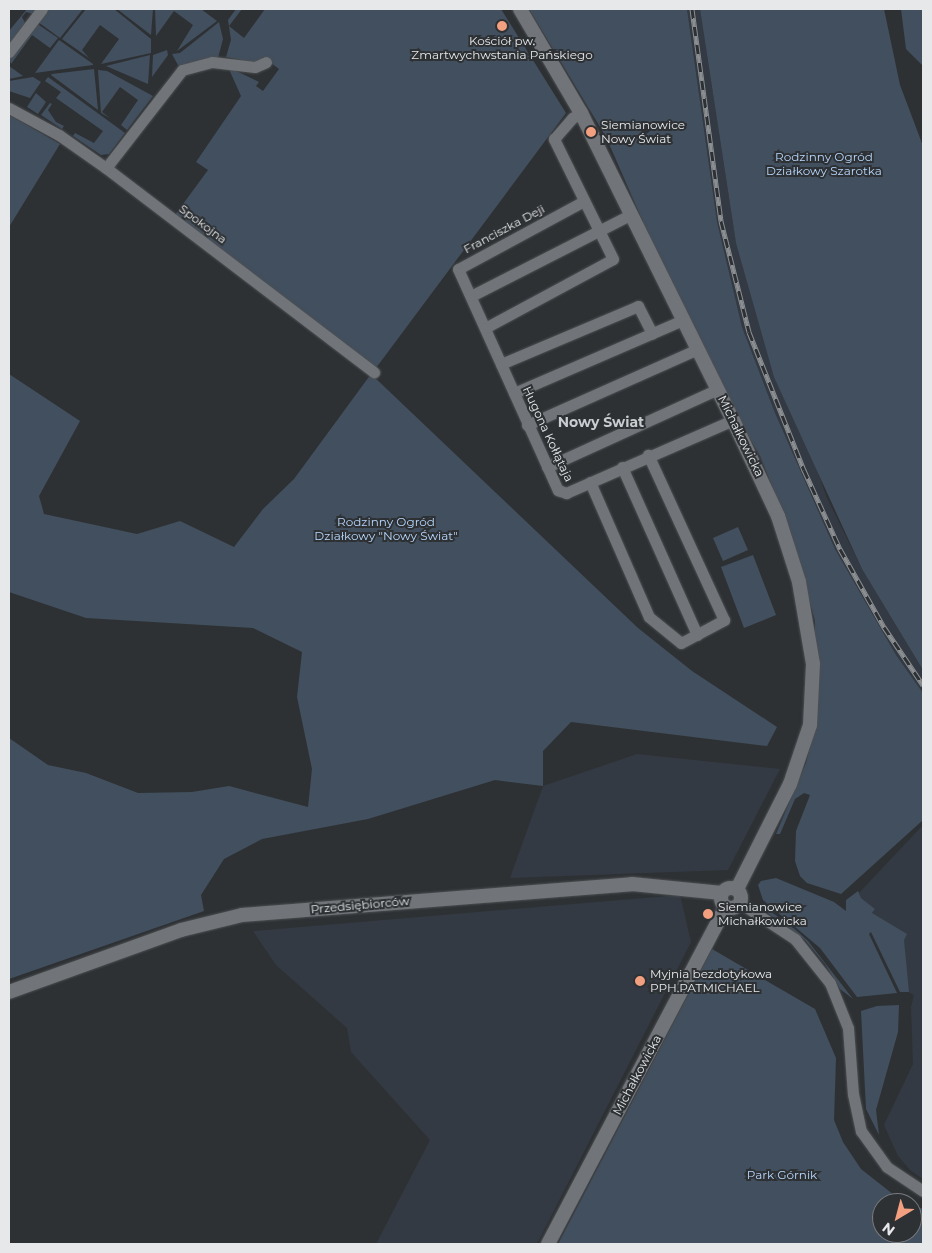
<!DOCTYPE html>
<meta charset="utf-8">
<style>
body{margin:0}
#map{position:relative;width:932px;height:1253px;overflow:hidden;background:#2e3134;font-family:Montserrat,sans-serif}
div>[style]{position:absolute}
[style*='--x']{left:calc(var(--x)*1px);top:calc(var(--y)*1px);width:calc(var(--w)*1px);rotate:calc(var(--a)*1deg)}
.built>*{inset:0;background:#333a43}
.green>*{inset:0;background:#424f5e}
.roads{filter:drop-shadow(0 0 1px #4c4f52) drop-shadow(0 0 1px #4c4f52)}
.minor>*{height:11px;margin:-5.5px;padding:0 5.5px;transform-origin:5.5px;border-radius:5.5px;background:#717478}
.tertiary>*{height:14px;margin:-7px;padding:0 7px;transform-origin:7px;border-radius:7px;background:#717478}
.tertiary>.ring{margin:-7px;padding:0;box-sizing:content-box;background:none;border:14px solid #717478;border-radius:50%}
.rail>*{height:5px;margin-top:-2.5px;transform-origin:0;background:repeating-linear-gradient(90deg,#2e3134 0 9px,#8c8f91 0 18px);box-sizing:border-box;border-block:1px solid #8c8f91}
.dots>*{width:14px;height:14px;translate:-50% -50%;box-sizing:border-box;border:2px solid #2e3134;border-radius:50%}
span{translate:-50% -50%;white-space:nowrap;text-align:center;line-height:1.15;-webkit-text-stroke:4px #2e3134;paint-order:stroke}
.poi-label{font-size:12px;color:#e6e8ea}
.left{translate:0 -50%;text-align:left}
.park-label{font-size:12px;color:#b6d7fd}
.street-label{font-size:12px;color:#e6e8ea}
.neighbourhood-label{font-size:14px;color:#c9cdd1;font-weight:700}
.frame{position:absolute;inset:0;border:10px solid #e6e8ea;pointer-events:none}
.north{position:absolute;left:872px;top:1193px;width:50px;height:50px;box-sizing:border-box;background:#2e3134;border:1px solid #787a7d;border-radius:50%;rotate:217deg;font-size:14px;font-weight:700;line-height:20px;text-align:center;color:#e6e8ea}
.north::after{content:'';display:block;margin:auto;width:18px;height:22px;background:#f2a07f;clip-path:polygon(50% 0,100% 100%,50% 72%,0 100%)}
</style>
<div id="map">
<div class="built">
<div style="clip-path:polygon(687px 9px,700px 9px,736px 243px,827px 498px,862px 569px,923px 670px,923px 693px,896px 655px,835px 549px,775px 413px,742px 327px,717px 223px)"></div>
<div style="clip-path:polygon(637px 754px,780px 769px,728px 870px,510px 878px,543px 786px)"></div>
<div style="clip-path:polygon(923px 825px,923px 1179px,910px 1170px,898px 1156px,884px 1125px,913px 1064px,911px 1007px,914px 995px,908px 992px,872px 913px,875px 909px,861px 898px,859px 893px)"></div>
<div style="clip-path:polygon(680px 895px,691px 942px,537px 1244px,376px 1244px,430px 1140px,351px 1052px,347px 1028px,276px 965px,253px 931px)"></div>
</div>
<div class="green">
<div style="clip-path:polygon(27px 9px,37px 9px,33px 14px,26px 12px,22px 17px,25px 23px,9px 44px,9px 31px)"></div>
<div style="clip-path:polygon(48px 9px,83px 9px,60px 38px,38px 22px)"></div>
<div style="clip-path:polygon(86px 9px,114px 9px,151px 39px,151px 53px,101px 64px,119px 39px,100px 25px,82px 50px,89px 58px,62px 39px)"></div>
<div style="clip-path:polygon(117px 9px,153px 9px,151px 35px)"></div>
<div style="clip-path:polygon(155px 9px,201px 9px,217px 21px,177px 51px,193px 25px,174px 11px,156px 36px)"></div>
<div style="clip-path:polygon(236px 9px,242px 9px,229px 26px,244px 38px,265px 9px,501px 9px,566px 113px,376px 368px,175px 215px,208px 170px,196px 162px,241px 96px,228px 67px,259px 82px,256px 86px,263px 91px,279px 69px,263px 57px,257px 63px,226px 57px,231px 40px,228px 20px)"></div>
<div style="clip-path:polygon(529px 9px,687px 9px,717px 222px,742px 327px,775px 413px,835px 549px,896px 655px,923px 693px,923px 820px,841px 894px,807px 883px,800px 876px,795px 861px,796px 831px,810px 795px,804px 793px,795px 799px,780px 834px,776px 834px,806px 763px,815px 726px,815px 621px,791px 533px,760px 456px,739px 420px,648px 233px,606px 137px)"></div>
<div style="clip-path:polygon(700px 9px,884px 9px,900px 85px,923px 146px,923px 670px,862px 569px,774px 377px,736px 243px)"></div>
<div style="clip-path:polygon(901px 9px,923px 9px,923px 66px,906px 49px)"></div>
<div style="clip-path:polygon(219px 22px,223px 39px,218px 58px,179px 67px,172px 54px,180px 53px)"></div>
<div style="clip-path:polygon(36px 23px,58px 38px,50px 48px,32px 35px,11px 64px,9px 58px)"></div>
<div style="clip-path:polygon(59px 40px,93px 64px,93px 65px,35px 73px)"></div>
<div style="clip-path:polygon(167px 50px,168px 55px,152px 77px,153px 55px)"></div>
<div style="clip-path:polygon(150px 55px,148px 84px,106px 66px)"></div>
<div style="clip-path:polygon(9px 66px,23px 76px,9px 79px)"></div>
<div style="clip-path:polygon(94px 69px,98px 110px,51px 75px,52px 74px)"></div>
<div style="clip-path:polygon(98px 70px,107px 71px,153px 96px,127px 130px,121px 125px,138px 100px,120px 87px,102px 112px,110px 118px,101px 113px)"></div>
<div style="clip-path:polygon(33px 77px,41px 82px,30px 98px,9px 91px,9px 81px)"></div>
<div style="clip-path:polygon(48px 77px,125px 133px,109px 154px,101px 155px,73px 136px,75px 133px,94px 143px,103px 131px,56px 98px,61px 92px,45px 81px)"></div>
<div style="clip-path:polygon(36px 93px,46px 102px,38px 114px,27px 107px)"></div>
<div style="clip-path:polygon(50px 103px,52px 104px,48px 110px,56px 122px,64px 126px,62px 129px,41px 115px)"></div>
<div style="clip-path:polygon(9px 115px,60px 144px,9px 227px)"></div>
<div style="clip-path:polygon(9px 374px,80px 421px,39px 496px,44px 514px,137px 534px,180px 521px,234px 547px,263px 509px,294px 479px,371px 374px,638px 628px,692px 671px,777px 727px,767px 746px,571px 722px,543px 751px,543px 786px,495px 780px,368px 819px,262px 839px,224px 859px,201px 895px,204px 911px,9px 979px,9px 738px,48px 765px,86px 773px,138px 793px,192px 792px,229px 786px,308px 807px,312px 769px,297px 697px,302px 652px,253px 628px,86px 618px,9px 592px)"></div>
<div style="clip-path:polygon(738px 527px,748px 550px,723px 561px,713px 538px)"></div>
<div style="clip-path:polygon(753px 555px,776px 615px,744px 628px,721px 567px)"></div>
<div style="clip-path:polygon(776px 878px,834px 902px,846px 911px,846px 900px,858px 891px,861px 898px,875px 909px,872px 913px,907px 934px,904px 940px,909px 992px,900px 992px,871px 932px,869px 934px,897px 993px,857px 997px,820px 948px,763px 900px,758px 885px,761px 881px)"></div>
<div style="clip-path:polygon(759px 904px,789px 924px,808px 941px,853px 999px,840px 989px,825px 964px,805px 940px,758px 906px)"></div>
<div style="clip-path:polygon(712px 949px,815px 1009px,836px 1058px,834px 1120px,843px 1142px,861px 1169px,894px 1195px,910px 1203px,882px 1203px,882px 1233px,912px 1233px,912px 1204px,923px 1209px,923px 1244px,558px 1244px)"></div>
<div style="clip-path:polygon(899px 1005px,898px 1032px,876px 1110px,879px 1135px,866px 1109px,861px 1011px,877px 1006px)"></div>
</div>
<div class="roads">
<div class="minor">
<div style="--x:9;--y:52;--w:54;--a:-52.5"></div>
<div style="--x:9;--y:108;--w:57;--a:28.4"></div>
<div style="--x:59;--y:135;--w:57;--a:35.1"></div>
<div style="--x:106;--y:168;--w:337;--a:37.3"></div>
<div style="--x:106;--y:168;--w:124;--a:-52.2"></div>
<div style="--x:182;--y:70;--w:31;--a:-15"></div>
<div style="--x:212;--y:62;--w:43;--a:6.6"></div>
<div style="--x:255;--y:67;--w:12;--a:-24"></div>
<div style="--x:584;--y:201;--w:143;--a:151.6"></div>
<div style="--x:458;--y:269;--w:243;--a:65.7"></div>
<div style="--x:558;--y:490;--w:9;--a:21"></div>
<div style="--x:566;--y:493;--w:182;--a:-23.6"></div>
<div style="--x:471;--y:296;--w:178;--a:-27"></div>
<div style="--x:485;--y:328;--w:145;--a:-28.3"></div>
<div style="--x:613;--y:259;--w:134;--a:-116.2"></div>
<div style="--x:554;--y:139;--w:28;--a:-49"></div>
<div style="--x:572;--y:118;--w:10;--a:-29"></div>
<div style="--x:501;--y:364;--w:149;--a:-22.9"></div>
<div style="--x:638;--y:306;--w:31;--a:63"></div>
<div style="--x:514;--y:393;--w:184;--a:-23.4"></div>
<div style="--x:527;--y:425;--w:187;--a:-24"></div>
<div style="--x:547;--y:467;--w:188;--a:-24.5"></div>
<div style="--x:622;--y:467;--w:184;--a:65.9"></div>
<div style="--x:590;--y:482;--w:147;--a:66.4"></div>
<div style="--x:649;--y:617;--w:41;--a:39.1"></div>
<div style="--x:681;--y:643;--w:49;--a:-28.1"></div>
<div style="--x:724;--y:620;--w:182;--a:-114.7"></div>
<div style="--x:740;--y:903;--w:66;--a:33.2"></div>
<div style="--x:795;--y:939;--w:56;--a:51.5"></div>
<div style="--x:830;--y:983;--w:48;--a:68.2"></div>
<div style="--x:848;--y:1028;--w:66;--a:85.7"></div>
<div style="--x:853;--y:1094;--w:38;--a:78"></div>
<div style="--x:861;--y:1131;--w:44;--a:54.2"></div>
<div style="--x:887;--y:1167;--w:43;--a:33.7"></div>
</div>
<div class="tertiary">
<div style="--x:520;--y:9;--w:121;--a:59.6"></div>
<div style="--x:581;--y:113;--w:343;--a:63.7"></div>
<div style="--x:733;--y:420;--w:106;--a:64.9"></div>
<div style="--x:778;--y:516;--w:69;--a:72.3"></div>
<div style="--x:799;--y:582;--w:83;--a:80.3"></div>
<div style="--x:813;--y:664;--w:61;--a:92.8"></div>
<div style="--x:810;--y:725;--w:62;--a:108.7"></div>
<div style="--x:790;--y:784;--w:118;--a:116.8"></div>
<div class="ring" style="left:721px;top:888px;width:6px;height:6px"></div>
<div style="--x:9;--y:992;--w:183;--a:-19.8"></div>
<div style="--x:181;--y:930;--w:63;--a:-13.8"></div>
<div style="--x:242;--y:915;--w:391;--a:-4.5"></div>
<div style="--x:632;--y:884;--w:90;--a:5.7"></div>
<div style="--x:548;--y:1244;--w:381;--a:-62.2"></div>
</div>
</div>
<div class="rail">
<div style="--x:692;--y:9;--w:214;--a:82.2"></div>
<div style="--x:721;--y:221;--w:114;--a:75.8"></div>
<div style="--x:749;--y:332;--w:149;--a:68.3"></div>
<div style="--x:804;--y:470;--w:87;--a:65.5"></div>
<div style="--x:840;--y:549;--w:90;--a:60.6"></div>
<div style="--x:884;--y:627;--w:70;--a:56.1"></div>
</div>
<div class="dots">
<div style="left:502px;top:26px;background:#f2a07f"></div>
<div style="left:591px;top:132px;background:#f2a07f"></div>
<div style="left:708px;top:914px;background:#f2a07f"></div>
<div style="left:640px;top:981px;background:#f2a07f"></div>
</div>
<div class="poi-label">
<span style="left:502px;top:48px">Kościół pw.<br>Zmartwychwstania Pańskiego</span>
<span class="left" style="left:601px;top:132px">Siemianowice<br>Nowy Świat</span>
<span class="left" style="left:718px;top:914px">Siemianowice<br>Michałkowicka</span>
<span class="left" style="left:650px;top:981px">Myjnia bezdotykowa<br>PPH.PATMICHAEL</span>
</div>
<div class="park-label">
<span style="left:824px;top:164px">Rodzinny Ogród<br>Działkowy Szarotka</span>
<span style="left:386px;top:529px">Rodzinny Ogród<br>Działkowy "Nowy Świat"</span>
<span style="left:782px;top:1175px">Park Górnik</span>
</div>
<div class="street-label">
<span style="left:203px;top:224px;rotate:37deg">Spokojna</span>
<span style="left:504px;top:229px;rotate:-28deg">Franciszka Deji</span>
<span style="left:548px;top:434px;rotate:65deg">Hugona Kołłątaja</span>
<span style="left:741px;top:436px;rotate:64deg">Michałkowicka</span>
<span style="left:360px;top:905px;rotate:-5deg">Przedsiębiorców</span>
<span style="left:637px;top:1075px;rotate:-62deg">Michałkowicka</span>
</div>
<div class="neighbourhood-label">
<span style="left:601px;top:422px">Nowy Świat</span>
</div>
<div class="frame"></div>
<div class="north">N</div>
</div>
